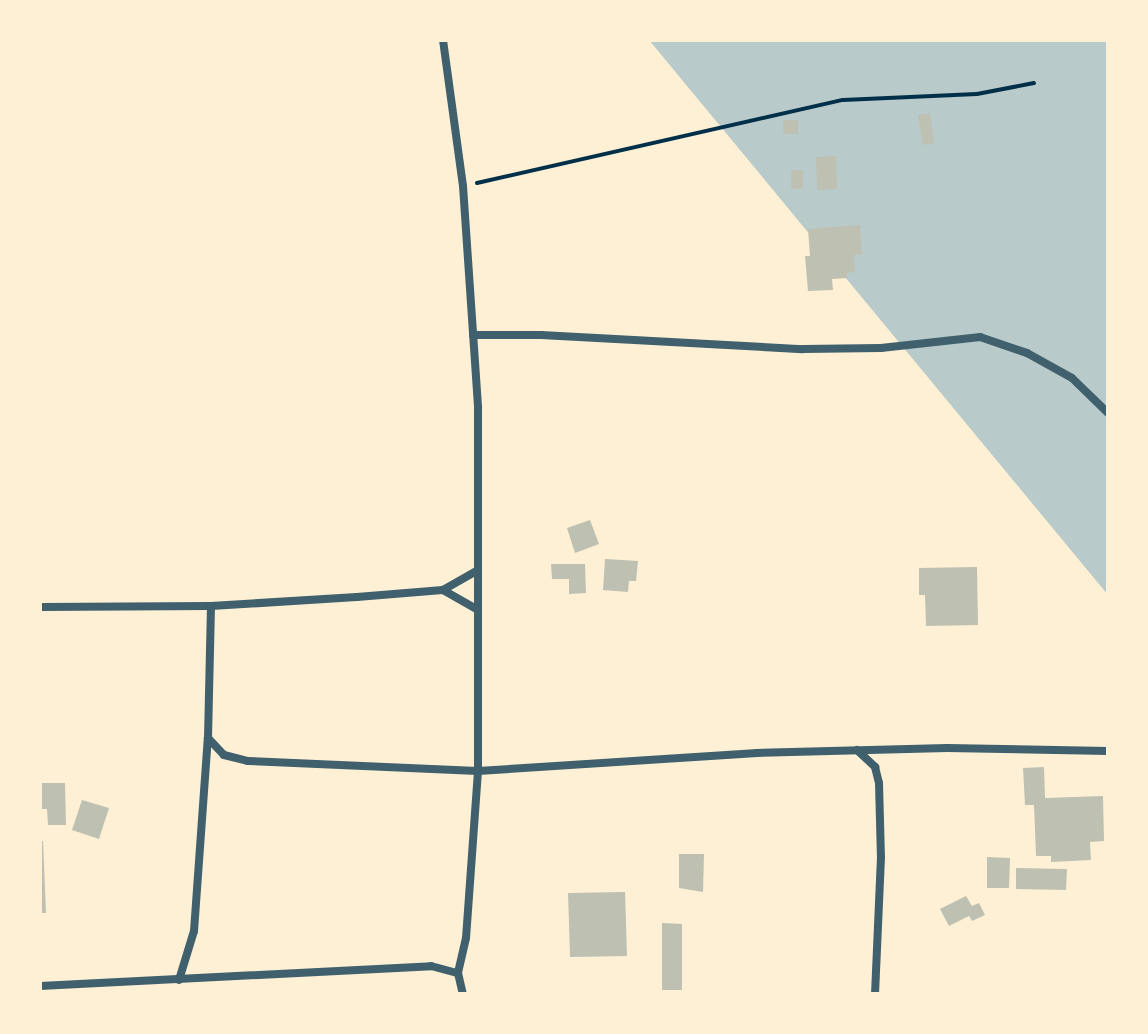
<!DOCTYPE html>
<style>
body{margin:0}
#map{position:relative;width:1148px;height:1034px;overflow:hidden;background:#fdf0d5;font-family:Spectral,serif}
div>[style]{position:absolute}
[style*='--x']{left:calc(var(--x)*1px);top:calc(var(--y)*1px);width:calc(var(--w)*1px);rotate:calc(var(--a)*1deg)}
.green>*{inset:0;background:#b9caca}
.building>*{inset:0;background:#bec0b2}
.path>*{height:4px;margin:-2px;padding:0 2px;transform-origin:2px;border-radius:2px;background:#003049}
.minor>*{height:8px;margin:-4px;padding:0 4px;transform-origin:4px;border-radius:4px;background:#3f606c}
span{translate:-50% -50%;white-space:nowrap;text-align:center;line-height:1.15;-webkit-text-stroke:6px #fdf0d5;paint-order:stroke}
.frame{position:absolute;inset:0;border:42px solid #fdf0d5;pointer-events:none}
</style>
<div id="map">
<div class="green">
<div style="clip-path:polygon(649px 40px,1108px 40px,1108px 595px)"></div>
</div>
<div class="building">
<div style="clip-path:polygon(930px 113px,934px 143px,923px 145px,918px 115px)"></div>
<div style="clip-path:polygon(783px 120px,798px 120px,798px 134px,783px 134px)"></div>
<div style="clip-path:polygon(836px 156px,837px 189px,817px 190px,816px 157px)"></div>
<div style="clip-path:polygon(791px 170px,803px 170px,803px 188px,791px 189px)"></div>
<div style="clip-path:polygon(860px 225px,862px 254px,854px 255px,855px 272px,847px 273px,847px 278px,832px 279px,833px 290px,808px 291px,805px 256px,810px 256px,808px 229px)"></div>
<div style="clip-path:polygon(590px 520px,599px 544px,575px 553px,567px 528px)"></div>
<div style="clip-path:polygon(605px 559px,638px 561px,636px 581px,629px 581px,628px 592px,603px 590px)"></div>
<div style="clip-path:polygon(551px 564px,585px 564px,586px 593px,569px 594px,569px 579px,552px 579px)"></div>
<div style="clip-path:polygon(977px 567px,978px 625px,926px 626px,925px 595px,919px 595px,919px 568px)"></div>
<div style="clip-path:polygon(1044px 767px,1045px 798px,1103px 796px,1104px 841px,1090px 842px,1091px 860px,1051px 862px,1051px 856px,1036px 856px,1034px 805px,1025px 805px,1023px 768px)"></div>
<div style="clip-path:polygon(40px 783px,65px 783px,66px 825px,48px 825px,47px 809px,40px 809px)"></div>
<div style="clip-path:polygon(82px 800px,109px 808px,99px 839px,72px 830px)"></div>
<div style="clip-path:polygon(40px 841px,43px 841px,46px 913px,40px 913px)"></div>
<div style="clip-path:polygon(679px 854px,704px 854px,703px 892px,679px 888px)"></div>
<div style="clip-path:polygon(987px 857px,1010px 858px,1009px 888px,987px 888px)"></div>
<div style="clip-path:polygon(1016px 868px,1067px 869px,1066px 890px,1016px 889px)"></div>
<div style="clip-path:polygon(625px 892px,627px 956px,570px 957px,568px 893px)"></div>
<div style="clip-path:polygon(966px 896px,972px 906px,979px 903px,985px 915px,972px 921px,969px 916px,949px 926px,940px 909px)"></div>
<div style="clip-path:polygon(662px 923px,682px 924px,682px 990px,662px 990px)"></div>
</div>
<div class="path">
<div style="--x:477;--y:183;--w:375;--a:-12.8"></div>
<div style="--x:843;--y:100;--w:134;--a:-2.6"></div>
<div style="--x:977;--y:94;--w:58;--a:-10.9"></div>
</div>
<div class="minor">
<div style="--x:443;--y:40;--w:147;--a:82.2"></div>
<div style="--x:463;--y:186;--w:222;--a:86.1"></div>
<div style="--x:478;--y:407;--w:364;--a:90"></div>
<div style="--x:478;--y:771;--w:167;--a:94.1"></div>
<div style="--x:466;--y:938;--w:36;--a:103"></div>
<div style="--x:458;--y:973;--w:22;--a:77"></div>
<div style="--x:473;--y:335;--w:68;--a:0"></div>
<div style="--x:541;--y:335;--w:262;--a:3.1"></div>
<div style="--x:803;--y:349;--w:78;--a:-0.7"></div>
<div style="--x:881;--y:348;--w:100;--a:-6.3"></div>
<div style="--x:980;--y:337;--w:50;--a:18.8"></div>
<div style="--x:1027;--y:353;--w:51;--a:29.1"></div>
<div style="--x:1072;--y:378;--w:50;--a:44.2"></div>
<div style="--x:443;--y:590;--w:40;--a:29.7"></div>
<div style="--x:40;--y:607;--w:171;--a:-0.3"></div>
<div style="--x:211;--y:606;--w:146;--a:-3.5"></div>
<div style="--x:357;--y:597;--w:86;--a:-4.7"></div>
<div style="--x:443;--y:590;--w:40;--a:-29.7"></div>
<div style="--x:208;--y:738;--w:23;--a:47"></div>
<div style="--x:224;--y:755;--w:25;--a:14"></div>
<div style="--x:248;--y:761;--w:230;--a:2.5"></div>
<div style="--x:478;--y:771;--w:280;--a:-3.7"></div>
<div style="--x:757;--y:753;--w:190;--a:-1.5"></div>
<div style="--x:947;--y:748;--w:161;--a:1.1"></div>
<div style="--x:857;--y:750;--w:25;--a:43"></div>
<div style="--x:875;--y:767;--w:16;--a:76"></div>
<div style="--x:879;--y:783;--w:74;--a:88.5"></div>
<div style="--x:881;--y:857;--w:137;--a:92.5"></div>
<div style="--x:179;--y:980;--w:51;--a:-73"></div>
<div style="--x:194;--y:931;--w:194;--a:-85.9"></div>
<div style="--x:208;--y:738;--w:132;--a:-88.7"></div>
<div style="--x:40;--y:986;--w:392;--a:-2.9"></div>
<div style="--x:431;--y:966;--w:28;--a:15"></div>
</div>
<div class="frame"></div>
</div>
